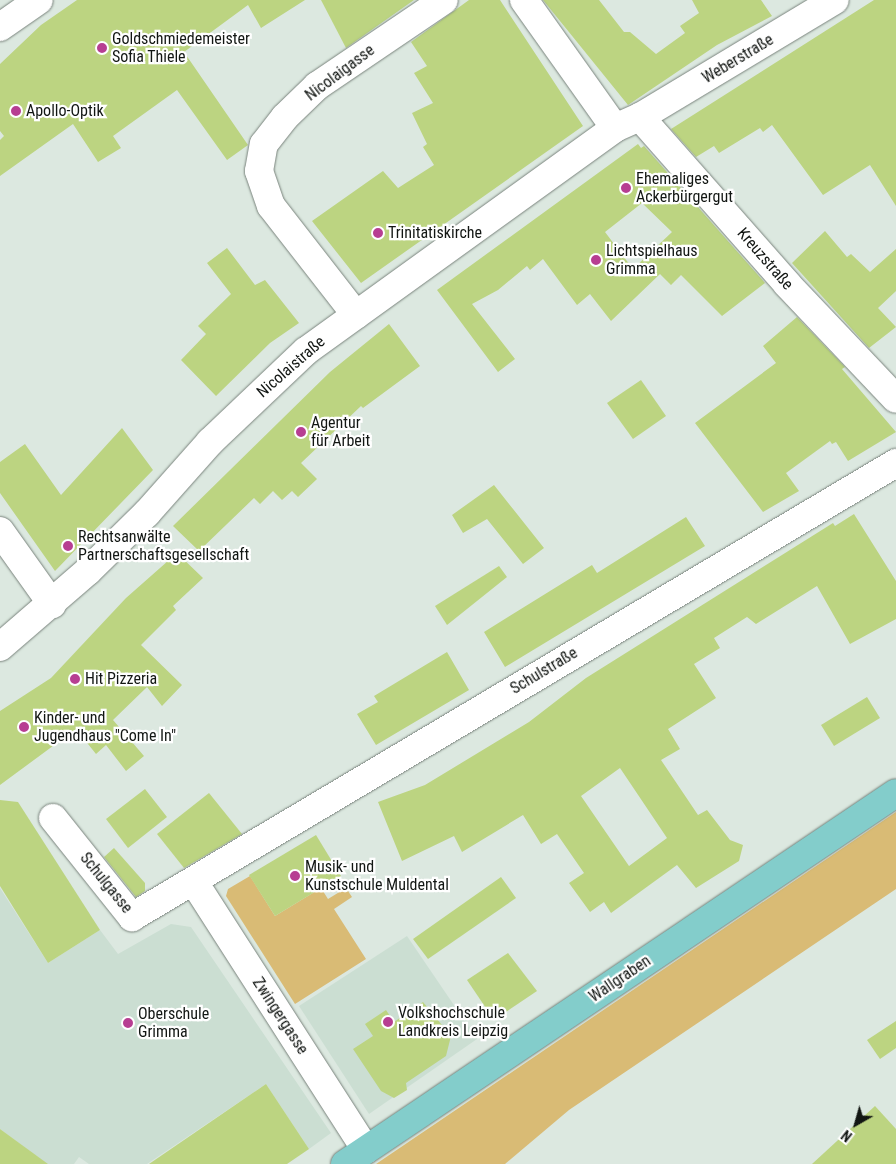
<!DOCTYPE html>
<meta charset="utf-8">
<style>
body{margin:0}
#map{position:relative;width:896px;height:1164px;overflow:hidden;background:#dce8e0;font-family:"Roboto Condensed",sans-serif}
div>[style]{position:absolute}
[style*='--x']{left:calc(var(--x)*1px);top:calc(var(--y)*1px);width:calc(var(--w)*1px);rotate:calc(var(--a)*1deg)}
.built>*{inset:0;background:#cbded2}
.green>*{inset:0;background:#d9bb75}
.building>*{inset:0;background:#bcd481}
.roads{filter:drop-shadow(0 0 1px #79837c) drop-shadow(0 0 1px #79837c)}
.minor>*{height:28px;margin:-14px;padding:0 14px;transform-origin:14px;border-radius:14px;background:#fff}
.major>*{height:28px;margin:-14px;padding:0 14px;transform-origin:14px;border-radius:14px;background:#83cdcb}
.dots>*{width:14px;height:14px;translate:-50% -50%;box-sizing:border-box;border:2px solid #fff;border-radius:50%}
span{translate:-50% -50%;white-space:nowrap;text-align:center;line-height:1.15;-webkit-text-stroke:4.5px #fff;paint-order:stroke}
.poi-label{font-size:16px;color:#121613}
.left{translate:0 -50%;text-align:left}
.street-label{font-size:16px;color:#121613}
.north{position:absolute;left:831px;top:1099px;width:50px;height:50px;-webkit-text-stroke:4px #fff;paint-order:stroke;rotate:218deg;font-size:14px;font-weight:700;line-height:20px;text-align:center;color:#121613}
.north::after{content:'';display:block;margin:auto;width:18px;height:22px;background:#121613;clip-path:polygon(50% 0,100% 100%,50% 72%,0 100%)}
</style>
<div id="map">
<div class="built">
<div style="clip-path:polygon(0 888px,48px 963px,100px 930px,118px 954px,171px 924px,191px 927px,331px 1133px,309px 1149px,266px 1084px,147px 1164px,89px 1164px,79px 1157px,74px 1164px,47px 1164px,0 1129px)"></div>
<div style="clip-path:polygon(407px 936px,477px 1039px,369px 1114px,299px 1006px)"></div>
</div>
<div class="green">
<div style="clip-path:polygon(896px 812px,896px 889px,569px 1110px,505px 1164px,376px 1164px)"></div>
<div style="clip-path:polygon(250px 876px,275px 916px,321px 888px,328px 899px,346px 888px,352px 897px,334px 909px,366px 959px,295px 1004px,226px 896px,228px 889px)"></div>
</div>
<div class="building">
<div style="clip-path:polygon(77px 0,305px 0,261px 28px,248px 5px,184px 52px,248px 145px,227px 160px,177px 90px,113px 136px,121px 148px,98px 162px,73px 124px,0 176px,0 140px,4px 136px,0 131px,0 64px,41px 25px)"></div>
<div style="clip-path:polygon(321px 0,414px 0,346px 48px)"></div>
<div style="clip-path:polygon(469px 0,500px 0,583px 126px,361px 283px,312px 221px,383px 171px,398px 188px,434px 165px,423px 147px,427px 144px,412px 113px,433px 103px,414px 73px,427px 66px,411px 42px)"></div>
<div style="clip-path:polygon(543px 0,599px 0,624px 32px,630px 32px,656px 54px,685px 33px,680px 26px,699px 13px,692px 0,761px 0,772px 16px,717px 45px,628px 105px)"></div>
<div style="clip-path:polygon(874px 0,896px 0,896px 206px,870px 165px,823px 195px,772px 125px,763px 132px,760px 128px,719px 153px,714px 146px,696px 157px,671px 129px)"></div>
<div style="clip-path:polygon(evenodd,638px 144px,641px 148px,644px 146px,765px 283px,722px 316px,681px 275px,671px 285px,660px 274px,611px 321px,590px 294px,577px 305px,543px 259px,530px 270px,527px 266px,498px 290px,472px 304px,515px 359px,498px 372px,437px 290px,638px 144px,642px 203px,672px 232px,633px 269px,605px 232px,642px 203px)"></div>
<div style="clip-path:polygon(825px 231px,847px 257px,851px 254px,870px 272px,896px 249px,896px 291px,878px 308px,896px 327px,869px 348px,792px 263px)"></div>
<div style="clip-path:polygon(227px 248px,255px 285px,265px 280px,299px 323px,270px 343px,216px 396px,181px 360px,206px 334px,198px 326px,231px 294px,207px 263px)"></div>
<div style="clip-path:polygon(797px 317px,845px 367px,842px 369px,896px 432px,848px 461px,836px 442px,832px 444px,830px 441px,786px 473px,799px 491px,763px 512px,695px 423px,776px 363px,763px 346px)"></div>
<div style="clip-path:polygon(389px 324px,420px 366px,363px 408px,361px 406px,301px 463px,317px 479px,298px 497px,292px 491px,282px 500px,273px 491px,260px 504px,254px 498px,199px 551px,173px 526px,330px 372px)"></div>
<div style="clip-path:polygon(641px 380px,666px 416px,633px 439px,607px 403px)"></div>
<div style="clip-path:polygon(122px 428px,153px 470px,55px 571px,0 493px,0 462px,25px 444px,61px 495px)"></div>
<div style="clip-path:polygon(494px 485px,544px 548px,523px 564px,487px 519px,463px 533px,452px 515px)"></div>
<div style="clip-path:polygon(evenodd,854px 514px,896px 581px,896px 619px,850px 644px,817px 586px,756px 624px,747px 617px,714px 638px,720px 648px,694px 664px,716px 698px,668px 729px,680px 749px,661px 760px,698px 815px,707px 810px,730px 840px,743px 845px,739px 861px,696px 888px,677px 865px,611px 913px,604px 902px,590px 912px,569px 883px,584px 873px,557px 834px,541px 844px,523px 815px,462px 852px,454px 836px,402px 861px,378px 802px,425px 785px,529px 722px,586px 678px,833px 523px,835px 526px,854px 514px,620px 768px,667px 838px,629px 866px,581px 796px,620px 768px)"></div>
<div style="clip-path:polygon(686px 517px,705px 546px,505px 667px,484px 632px,592px 565px,597px 573px)"></div>
<div style="clip-path:polygon(177px 553px,203px 578px,173px 606px,176px 610px,141px 645px,182px 685px,162px 706px,147px 687px,113px 720px,144px 756px,126px 771px,106px 745px,96px 754px,76px 729px,0 785px,0 711px,51px 678px,126px 598px)"></div>
<div style="clip-path:polygon(499px 566px,507px 577px,447px 625px,435px 606px)"></div>
<div style="clip-path:polygon(447px 652px,469px 690px,376px 745px,357px 714px,378px 702px,374px 696px)"></div>
<div style="clip-path:polygon(867px 697px,880px 718px,834px 746px,821px 725px)"></div>
<div style="clip-path:polygon(145px 789px,167px 817px,128px 848px,106px 819px)"></div>
<div style="clip-path:polygon(209px 793px,242px 834px,184px 868px,157px 834px)"></div>
<div style="clip-path:polygon(0 800px,18px 802px,100px 930px,48px 963px,0 886px)"></div>
<div style="clip-path:polygon(316px 835px,341px 876px,275px 916px,249px 875px)"></div>
<div style="clip-path:polygon(114px 848px,145px 883px,145px 891px,136px 897px,104px 857px)"></div>
<div style="clip-path:polygon(501px 877px,516px 898px,428px 959px,413px 939px)"></div>
<div style="clip-path:polygon(508px 953px,537px 991px,494px 1020px,467px 980px)"></div>
<div style="clip-path:polygon(423px 1002px,451px 1036px,446px 1056px,406px 1083px,407px 1090px,394px 1098px,381px 1091px,353px 1049px,373px 1036px,365px 1024px,386px 1010px,394px 1022px)"></div>
<div style="clip-path:polygon(896px 1021px,896px 1048px,880px 1059px,867px 1040px)"></div>
<div style="clip-path:polygon(266px 1084px,309px 1149px,287px 1164px,149px 1164px)"></div>
<div style="clip-path:polygon(875px 1106px,896px 1129px,896px 1164px,812px 1164px)"></div>
<div style="clip-path:polygon(0 1129px,48px 1164px,0 1164px)"></div>
</div>
<div class="roads">
<div class="minor">
<div style="--x:524;--y:0;--w:157;--a:54.6"></div>
<div style="--x:0;--y:27;--w:47;--a:-34.7"></div>
<div style="--x:640;--y:117;--w:222;--a:48.6"></div>
<div style="--x:787;--y:284;--w:158;--a:46.5"></div>
<div style="--x:356;--y:315;--w:138;--a:-127.9"></div>
<div style="--x:271;--y:206;--w:37;--a:-109"></div>
<div style="--x:259;--y:171;--w:27;--a:-80"></div>
<div style="--x:264;--y:144;--w:34;--a:-52"></div>
<div style="--x:285;--y:117;--w:45;--a:-44.1"></div>
<div style="--x:317;--y:86;--w:153;--a:-34.1"></div>
<div style="--x:0;--y:531;--w:90;--a:54.5"></div>
<div style="--x:0;--y:647;--w:116;--a:-40.8"></div>
<div style="--x:88;--y:571;--w:83;--a:-44.5"></div>
<div style="--x:147;--y:513;--w:95;--a:-48.4"></div>
<div style="--x:210;--y:442;--w:132;--a:-43.5"></div>
<div style="--x:306;--y:351;--w:381;--a:-35.8"></div>
<div style="--x:615;--y:128;--w:27;--a:-24"></div>
<div style="--x:640;--y:117;--w:227;--a:-31"></div>
<div style="--x:53;--y:818;--w:127;--a:51.4"></div>
<div style="--x:132;--y:917;--w:889;--a:-30.72"></div>
<div style="--x:194;--y:882;--w:318;--a:57.3"></div>
</div>
<div class="major">
<div style="--x:345;--y:1164;--w:664;--a:-33.95"></div>
</div>
</div>
<div class="dots">
<div style="left:102px;top:48px;background:#b73e92"></div>
<div style="left:16px;top:111px;background:#b73e92"></div>
<div style="left:626px;top:188px;background:#b73e92"></div>
<div style="left:378px;top:233px;background:#b73e92"></div>
<div style="left:596px;top:260px;background:#b73e92"></div>
<div style="left:301px;top:432px;background:#b73e92"></div>
<div style="left:68px;top:546px;background:#b73e92"></div>
<div style="left:75px;top:679px;background:#b73e92"></div>
<div style="left:24px;top:727px;background:#b73e92"></div>
<div style="left:295px;top:876px;background:#b73e92"></div>
<div style="left:388px;top:1022px;background:#b73e92"></div>
<div style="left:128px;top:1023px;background:#b73e92"></div>
</div>
<div class="poi-label">
<span class="left" style="left:112px;top:48px">Goldschmiedemeister<br>Sofia Thiele</span>
<span class="left" style="left:26px;top:111px">Apollo-Optik</span>
<span class="left" style="left:636px;top:188px">Ehemaliges<br>Ackerbürgergut</span>
<span class="left" style="left:388px;top:233px">Trinitatiskirche</span>
<span class="left" style="left:606px;top:260px">Lichtspielhaus<br>Grimma</span>
<span class="left" style="left:311px;top:432px">Agentur<br>für Arbeit</span>
<span class="left" style="left:78px;top:546px">Rechtsanwälte<br>Partnerschaftsgesellschaft</span>
<span class="left" style="left:85px;top:679px">Hit Pizzeria</span>
<span class="left" style="left:34px;top:727px">Kinder- und<br>Jugendhaus "Come In"</span>
<span class="left" style="left:305px;top:876px">Musik- und<br>Kunstschule Muldental</span>
<span class="left" style="left:398px;top:1022px">Volkshochschule<br>Landkreis Leipzig</span>
<span class="left" style="left:138px;top:1023px">Oberschule<br>Grimma</span>
</div>
<div class="street-label">
<span style="left:738px;top:59px;rotate:-31deg">Weberstraße</span>
<span style="left:340px;top:73px;rotate:-37deg">Nicolaigasse</span>
<span style="left:765px;top:259px;rotate:49deg">Kreuzstraße</span>
<span style="left:291px;top:367px;rotate:-41deg">Nicolaistraße</span>
<span style="left:544px;top:671px;rotate:-31deg">Schulstraße</span>
<span style="left:106px;top:883px;rotate:51deg">Schulgasse</span>
<span style="left:620px;top:979px;rotate:-34deg">Wallgraben</span>
<span style="left:280px;top:1016px;rotate:57deg">Zwingergasse</span>
</div>
<div class="north">N</div>
</div>
